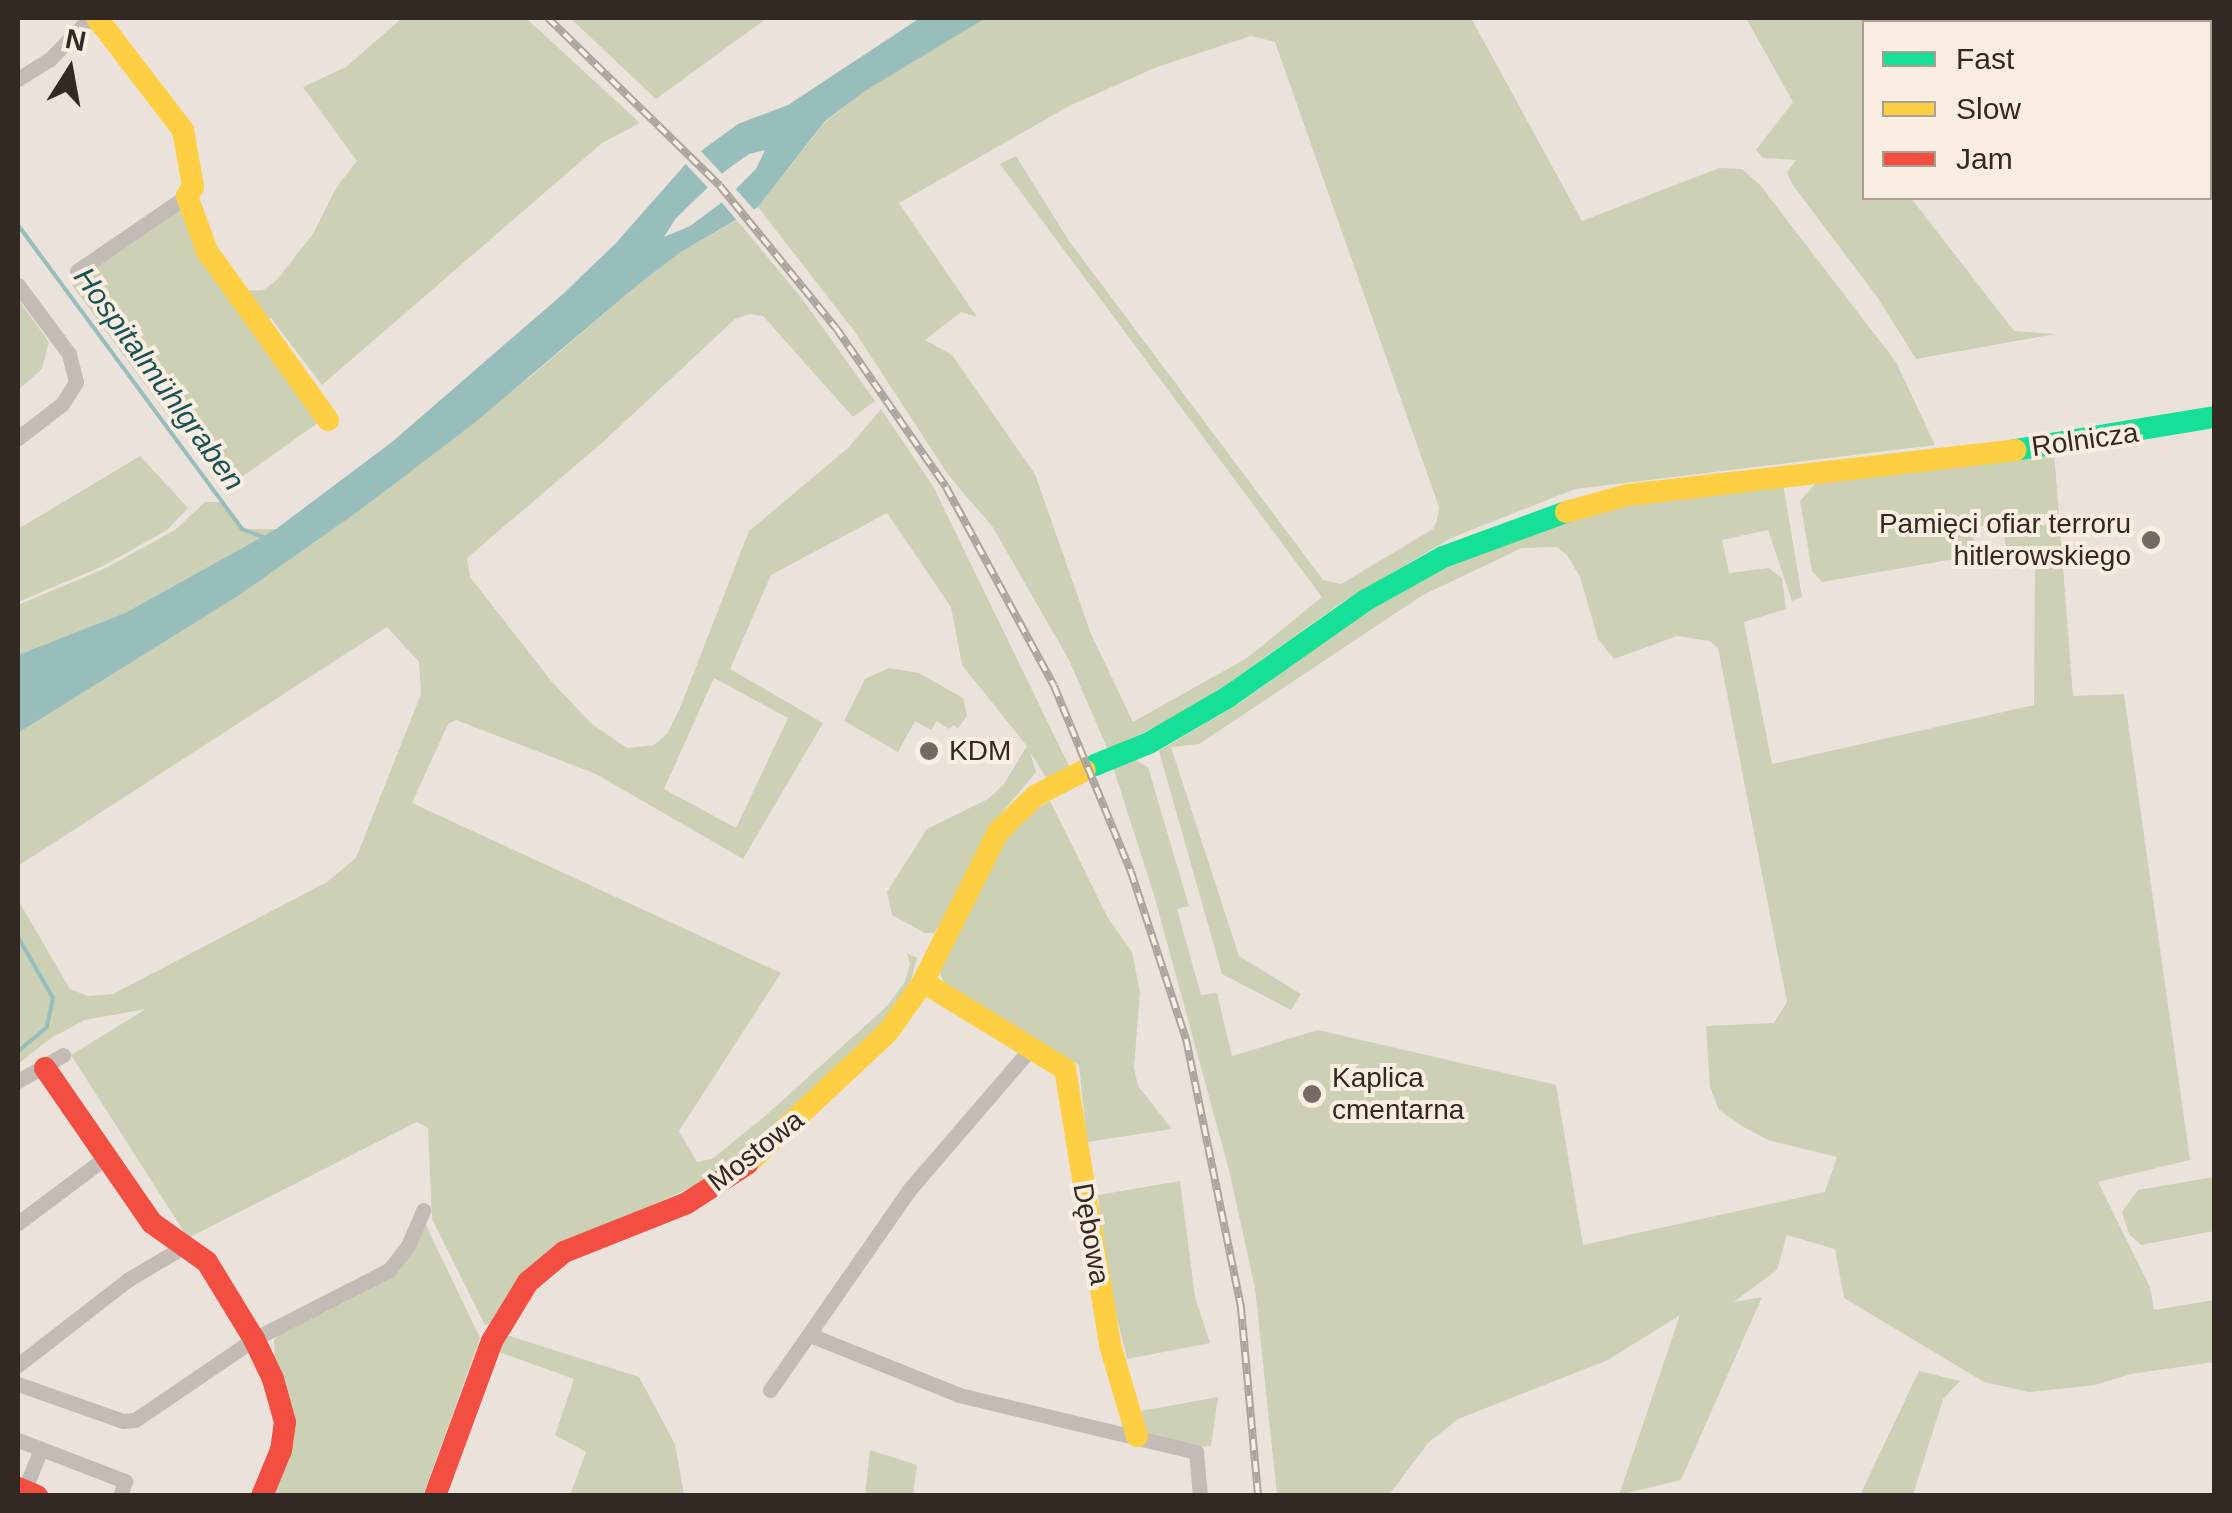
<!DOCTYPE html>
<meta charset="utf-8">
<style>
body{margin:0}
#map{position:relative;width:2232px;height:1513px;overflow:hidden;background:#ebe3db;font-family:Arial,sans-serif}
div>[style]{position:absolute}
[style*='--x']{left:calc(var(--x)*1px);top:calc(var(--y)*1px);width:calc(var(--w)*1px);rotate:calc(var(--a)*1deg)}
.green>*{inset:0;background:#ccd0b5}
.water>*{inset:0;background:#98bebc}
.pier>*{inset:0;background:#ebe3db}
.stream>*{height:4px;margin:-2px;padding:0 2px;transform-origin:2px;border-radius:2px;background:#98bebc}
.street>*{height:15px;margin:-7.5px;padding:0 7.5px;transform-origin:7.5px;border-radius:7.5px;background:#c3bcb6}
.fast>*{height:22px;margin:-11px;padding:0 11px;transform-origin:11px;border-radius:11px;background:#16e098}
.slow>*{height:22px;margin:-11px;padding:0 11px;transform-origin:11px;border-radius:11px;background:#ffcf43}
.jam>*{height:22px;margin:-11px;padding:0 11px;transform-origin:11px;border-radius:11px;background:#f24e42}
.rail>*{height:8px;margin-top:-4px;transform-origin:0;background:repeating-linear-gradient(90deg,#f9eee1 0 11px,#aba59f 0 22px);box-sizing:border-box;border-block:2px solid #aba59f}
.dots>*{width:28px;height:28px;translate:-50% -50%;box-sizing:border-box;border:5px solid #f9eee1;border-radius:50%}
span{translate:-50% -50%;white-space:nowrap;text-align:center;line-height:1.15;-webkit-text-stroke:8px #f9eee1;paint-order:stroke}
.street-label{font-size:28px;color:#332924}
.poi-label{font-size:28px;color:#332924}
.right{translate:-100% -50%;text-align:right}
.left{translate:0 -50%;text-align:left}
.water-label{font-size:30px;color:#195355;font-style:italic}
.frame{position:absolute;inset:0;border:20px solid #332924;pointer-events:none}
.legend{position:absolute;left:1862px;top:20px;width:350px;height:180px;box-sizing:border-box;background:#f9eee1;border:2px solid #aa9f95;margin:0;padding:12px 18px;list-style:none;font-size:30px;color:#332924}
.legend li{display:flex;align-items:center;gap:20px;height:50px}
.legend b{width:50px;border:2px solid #aa9f95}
.north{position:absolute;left:20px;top:20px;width:100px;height:100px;-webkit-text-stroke:8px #f9eee1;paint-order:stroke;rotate:11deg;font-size:28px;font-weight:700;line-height:40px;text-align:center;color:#332924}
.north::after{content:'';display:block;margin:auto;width:35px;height:45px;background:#332924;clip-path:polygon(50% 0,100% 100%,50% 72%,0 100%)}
</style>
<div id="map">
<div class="green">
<div style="clip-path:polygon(402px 18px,526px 18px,640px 123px,602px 143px,322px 385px,271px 318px,258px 317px,239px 291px,263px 290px,276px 281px,313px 234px,336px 188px,357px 161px,303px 87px,346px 67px)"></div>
<div style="clip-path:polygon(570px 18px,767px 18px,656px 99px)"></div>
<div style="clip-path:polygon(evenodd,986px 18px,1471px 18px,1582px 221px,1719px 168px,1742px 169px,1760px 185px,1896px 362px,1935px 445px,1575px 489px,1451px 538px,1341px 603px,1195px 707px,1108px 750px,1069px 660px,992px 526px,949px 476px,855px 332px,758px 207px,825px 122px,865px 91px,986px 18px,1251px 36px,1275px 42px,1439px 507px,1437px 520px,1433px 529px,1341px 584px,1323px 580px,1069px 241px,1016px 156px,1000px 164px,1322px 597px,1247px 658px,1133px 722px,1091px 634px,1035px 474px,952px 355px,925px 340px,961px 312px,977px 317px,899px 203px,1069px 106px,1157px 67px,1251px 36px)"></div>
<div style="clip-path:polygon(1746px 18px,2079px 18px,2108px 22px,1864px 22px,1864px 198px,1911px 198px,2014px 331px,2055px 334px,1916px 359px,1878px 298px,1792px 184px,1787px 172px,1796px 160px,1763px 158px,1756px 150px,1793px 102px)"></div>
<div style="clip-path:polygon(183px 204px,322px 420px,225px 489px,197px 416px,177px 428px,72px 285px)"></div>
<div style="clip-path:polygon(evenodd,737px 220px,803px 300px,875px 401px,853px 417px,763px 316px,750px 314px,735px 319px,603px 442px,467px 558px,470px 577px,552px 682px,592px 724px,627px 748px,654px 745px,667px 734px,680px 708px,749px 531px,848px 448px,881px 409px,933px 486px,1069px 766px,1047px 779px,1030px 752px,1036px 772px,990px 827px,955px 901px,934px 933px,925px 933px,892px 915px,887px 892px,927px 829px,988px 799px,1004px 784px,1027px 746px,962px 665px,951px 607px,887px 513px,771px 575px,730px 669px,823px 723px,743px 859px,596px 774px,456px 720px,448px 724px,412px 803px,781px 973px,679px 1131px,697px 1162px,712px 1159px,764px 1117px,887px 1006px,904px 983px,910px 965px,907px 953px,917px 958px,909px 988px,893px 1013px,746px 1151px,706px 1181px,560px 1246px,494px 1322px,485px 1325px,432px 1219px,428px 1128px,417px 1122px,188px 1238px,71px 1055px,146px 1009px,85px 1020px,51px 1038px,18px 1064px,18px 900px,70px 989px,88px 996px,113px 994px,327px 882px,356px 858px,421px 694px,419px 662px,387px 627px,18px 866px,18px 733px,238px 596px,356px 513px,534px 374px,640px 283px,681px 252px,737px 220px,714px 678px,788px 718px,736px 828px,664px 789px,714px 678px)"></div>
<div style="clip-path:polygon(18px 299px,49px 342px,42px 369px,18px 390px)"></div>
<div style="clip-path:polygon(2054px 451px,2073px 696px,2124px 694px,2190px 1160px,2098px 1182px,2150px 1287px,2154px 1310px,2214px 1300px,2214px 1362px,2131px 1374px,2095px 1385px,2029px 1392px,1984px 1382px,1844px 1298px,1835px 1249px,1787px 1235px,1777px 1270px,1734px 1302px,1762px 1297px,1681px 1480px,1619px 1495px,1680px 1315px,1608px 1360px,1458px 1419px,1428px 1443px,1389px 1495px,1277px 1495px,1255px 1288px,1229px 1170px,1154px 895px,1113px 767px,1132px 758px,1148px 767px,1189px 906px,1177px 909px,1201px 995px,1217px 993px,1232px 1056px,1318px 1030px,1556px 1085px,1583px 1245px,1825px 1192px,1837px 1157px,1768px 1140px,1742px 1126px,1719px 1110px,1710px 1087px,1706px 1026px,1774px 1023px,1787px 1002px,1718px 648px,1710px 641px,1677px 636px,1614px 659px,1598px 639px,1580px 577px,1567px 555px,1557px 547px,1522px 548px,1423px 595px,1199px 744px,1171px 747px,1239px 956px,1301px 994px,1291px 1010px,1222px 974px,1159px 751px,1240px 703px,1394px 591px,1472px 551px,1592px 511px,1783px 484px,1802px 597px,1792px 601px,1768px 530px,1722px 540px,1729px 573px,1769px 568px,1782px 578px,1786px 609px,1744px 622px,1772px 764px,2034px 705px,2035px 560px,2007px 554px,2003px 525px,1971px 527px,1977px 555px,1822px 582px,1812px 571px,1800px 501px,1820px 478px)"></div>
<div style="clip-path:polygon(140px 456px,188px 508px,167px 530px,103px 566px,18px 602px,18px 529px)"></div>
<div style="clip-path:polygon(205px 502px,222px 502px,242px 529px,276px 529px,125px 613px,18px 655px,18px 605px,106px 568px,175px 530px)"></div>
<div style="clip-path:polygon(889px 668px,919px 673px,963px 698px,967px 716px,958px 728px,953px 725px,949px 729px,937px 721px,931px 730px,915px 721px,898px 752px,844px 721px,865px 679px)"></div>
<div style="clip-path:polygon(1050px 801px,1108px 918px,1132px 952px,1140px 992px,1134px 1068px,1138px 1086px,1172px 1129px,1087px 1142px,1079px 1065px,945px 985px,938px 969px,1004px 837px,1020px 818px)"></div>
<div style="clip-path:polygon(2214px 1177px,2214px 1231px,2141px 1245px,2129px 1234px,2122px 1212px,2138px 1190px)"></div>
<div style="clip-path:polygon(1180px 1181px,1195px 1297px,1210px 1343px,1127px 1359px,1105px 1268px,1098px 1195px)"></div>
<div style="clip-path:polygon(424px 1221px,480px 1338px,423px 1495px,268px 1496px,276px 1473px,274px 1340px,281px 1330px,399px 1271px)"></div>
<div style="clip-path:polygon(503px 1334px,639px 1377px,675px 1444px,684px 1495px,570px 1495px,586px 1452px,555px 1435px,574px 1379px,496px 1351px)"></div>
<div style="clip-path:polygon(1919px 1371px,1960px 1381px,1943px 1399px,1913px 1495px,1860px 1495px)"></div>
<div style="clip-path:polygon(1218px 1397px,1211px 1446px,1196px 1447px,1140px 1433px,1135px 1412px)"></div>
<div style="clip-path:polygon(870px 1450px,917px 1465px,913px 1495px,865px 1495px)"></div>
</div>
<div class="water">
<div style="clip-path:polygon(evenodd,920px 18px,986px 18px,865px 91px,825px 121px,758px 207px,681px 252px,640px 283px,473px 424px,356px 513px,238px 596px,18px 733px,18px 655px,125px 613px,276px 529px,392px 442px,563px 294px,616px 243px,690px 159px,738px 124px,788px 105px,920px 18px,765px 150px,756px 169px,725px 200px,690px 226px,664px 237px,676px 218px,725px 171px,749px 154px,765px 150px)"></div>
</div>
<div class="pier">
<div style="clip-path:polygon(697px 147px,725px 177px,710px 190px,682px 160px)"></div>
<div style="clip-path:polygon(732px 185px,757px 213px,740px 224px,718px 198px)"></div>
</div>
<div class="stream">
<div style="--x:1982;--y:18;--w:28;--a:8"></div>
<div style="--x:2210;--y:59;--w:4;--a:14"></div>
<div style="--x:18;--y:225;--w:378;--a:53.6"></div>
<div style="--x:242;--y:529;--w:22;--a:21"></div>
<div style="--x:18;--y:937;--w:70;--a:60.2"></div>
<div style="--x:53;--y:998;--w:30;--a:102"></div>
<div style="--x:47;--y:1027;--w:38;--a:140"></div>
</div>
<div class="street">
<div style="--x:18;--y:79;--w:38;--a:-32"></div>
<div style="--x:50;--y:59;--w:57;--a:-45.7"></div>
<div style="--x:77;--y:271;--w:133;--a:-34.3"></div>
<div style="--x:18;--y:285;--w:86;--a:53.5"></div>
<div style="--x:69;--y:354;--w:29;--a:76"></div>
<div style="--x:76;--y:382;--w:26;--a:122"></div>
<div style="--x:62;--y:404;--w:56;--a:142.3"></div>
<div style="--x:18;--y:1081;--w:52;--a:-30"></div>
<div style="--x:18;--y:1223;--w:109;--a:-36.8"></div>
<div style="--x:810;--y:1335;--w:161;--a:21.9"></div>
<div style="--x:959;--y:1395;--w:244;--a:13.5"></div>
<div style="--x:1196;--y:1452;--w:44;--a:84.8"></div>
<div style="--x:18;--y:1365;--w:140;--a:-37.8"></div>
<div style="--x:129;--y:1279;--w:63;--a:-30.7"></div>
<div style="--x:18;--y:1384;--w:111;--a:19.4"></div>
<div style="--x:123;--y:1421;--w:12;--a:-5"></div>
<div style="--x:135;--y:1420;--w:144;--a:-34.2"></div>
<div style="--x:254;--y:1339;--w:152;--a:-27.1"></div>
<div style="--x:389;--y:1270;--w:31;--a:-52"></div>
<div style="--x:408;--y:1246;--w:39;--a:-67"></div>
<div style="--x:770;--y:1390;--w:244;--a:-55.2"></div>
<div style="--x:909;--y:1190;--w:189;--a:-49.3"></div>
<div style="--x:18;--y:1440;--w:115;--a:21"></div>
<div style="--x:125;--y:1481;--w:16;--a:108"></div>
<div style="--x:24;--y:1491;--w:45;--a:-68"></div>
</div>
<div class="fast">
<div style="--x:2015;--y:450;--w:202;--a:-9.4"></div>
<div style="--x:1095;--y:765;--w:58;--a:-22.2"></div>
<div style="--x:1149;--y:743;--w:91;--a:-30.2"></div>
<div style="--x:1228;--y:697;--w:169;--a:-35.1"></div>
<div style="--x:1366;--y:600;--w:88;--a:-29.2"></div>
<div style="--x:1443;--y:557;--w:131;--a:-20.1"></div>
</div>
<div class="slow">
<div style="--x:97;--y:18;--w:141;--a:52.5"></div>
<div style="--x:183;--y:130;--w:58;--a:80"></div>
<div style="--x:193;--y:187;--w:11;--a:124"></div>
<div style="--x:187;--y:196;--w:59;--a:70"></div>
<div style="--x:207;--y:251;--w:208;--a:54.4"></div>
<div style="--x:1566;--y:512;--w:63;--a:-15.6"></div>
<div style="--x:1627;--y:495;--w:391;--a:-6.6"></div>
<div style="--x:923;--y:982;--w:167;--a:31.5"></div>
<div style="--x:1065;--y:1069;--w:280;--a:80.7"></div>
<div style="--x:1110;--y:1345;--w:95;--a:73.5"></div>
<div style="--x:747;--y:1164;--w:193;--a:-43.1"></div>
<div style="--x:888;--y:1032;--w:59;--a:-54.7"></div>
<div style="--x:922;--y:984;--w:170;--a:-63.4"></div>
<div style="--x:998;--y:832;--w:52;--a:-44.2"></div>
<div style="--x:1035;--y:796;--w:56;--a:-27.5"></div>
</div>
<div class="jam">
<div style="--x:45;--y:1068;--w:188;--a:55.4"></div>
<div style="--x:152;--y:1223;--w:67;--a:35.3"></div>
<div style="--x:207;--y:1262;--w:90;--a:58.6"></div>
<div style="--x:254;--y:1339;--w:44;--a:64.6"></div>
<div style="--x:273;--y:1379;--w:45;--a:74.4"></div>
<div style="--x:285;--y:1422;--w:28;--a:98"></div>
<div style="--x:281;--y:1450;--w:50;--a:112.4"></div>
<div style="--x:18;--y:1488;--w:21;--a:23"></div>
<div style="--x:435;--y:1496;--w:165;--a:-69.8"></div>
<div style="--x:492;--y:1341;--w:69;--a:-58.6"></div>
<div style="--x:528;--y:1282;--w:47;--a:-39.8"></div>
<div style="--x:564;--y:1252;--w:132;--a:-21.7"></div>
<div style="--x:687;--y:1203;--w:72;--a:-33"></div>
</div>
<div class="rail">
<div style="--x:548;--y:18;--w:240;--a:44.3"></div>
<div style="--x:720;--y:186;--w:183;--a:50.8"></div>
<div style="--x:836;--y:328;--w:193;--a:55.3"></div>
<div style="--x:946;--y:487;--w:226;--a:61.5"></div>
<div style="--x:1054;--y:686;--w:201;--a:67.5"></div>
<div style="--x:1131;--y:872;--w:176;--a:71.8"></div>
<div style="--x:1186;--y:1039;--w:275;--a:78.4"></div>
<div style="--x:1241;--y:1308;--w:189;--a:84.8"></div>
</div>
<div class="dots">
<div style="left:2151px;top:540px;background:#736a64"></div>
<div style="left:929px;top:751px;background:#736a64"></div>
<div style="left:1312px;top:1094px;background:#736a64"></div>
</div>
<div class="street-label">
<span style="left:2085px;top:440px;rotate:-8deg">Rolnicza</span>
<span style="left:756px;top:1151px;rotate:-38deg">Mostowa</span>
<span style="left:1091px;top:1234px;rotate:80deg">Dębowa</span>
</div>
<div class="poi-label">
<span class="right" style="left:2131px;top:540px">Pamięci ofiar terroru<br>hitlerowskiego</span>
<span class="left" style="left:949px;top:751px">KDM</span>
<span class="left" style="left:1332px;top:1094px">Kaplica<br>cmentarna</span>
</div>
<div class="water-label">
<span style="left:159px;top:379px;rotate:54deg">Hospitalmühlgraben</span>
</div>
<div class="frame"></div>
<ul class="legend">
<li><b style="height:12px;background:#16e098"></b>Fast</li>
<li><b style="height:12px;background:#ffcf43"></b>Slow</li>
<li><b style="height:12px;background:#f24e42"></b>Jam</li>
</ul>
<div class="north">N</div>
</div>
